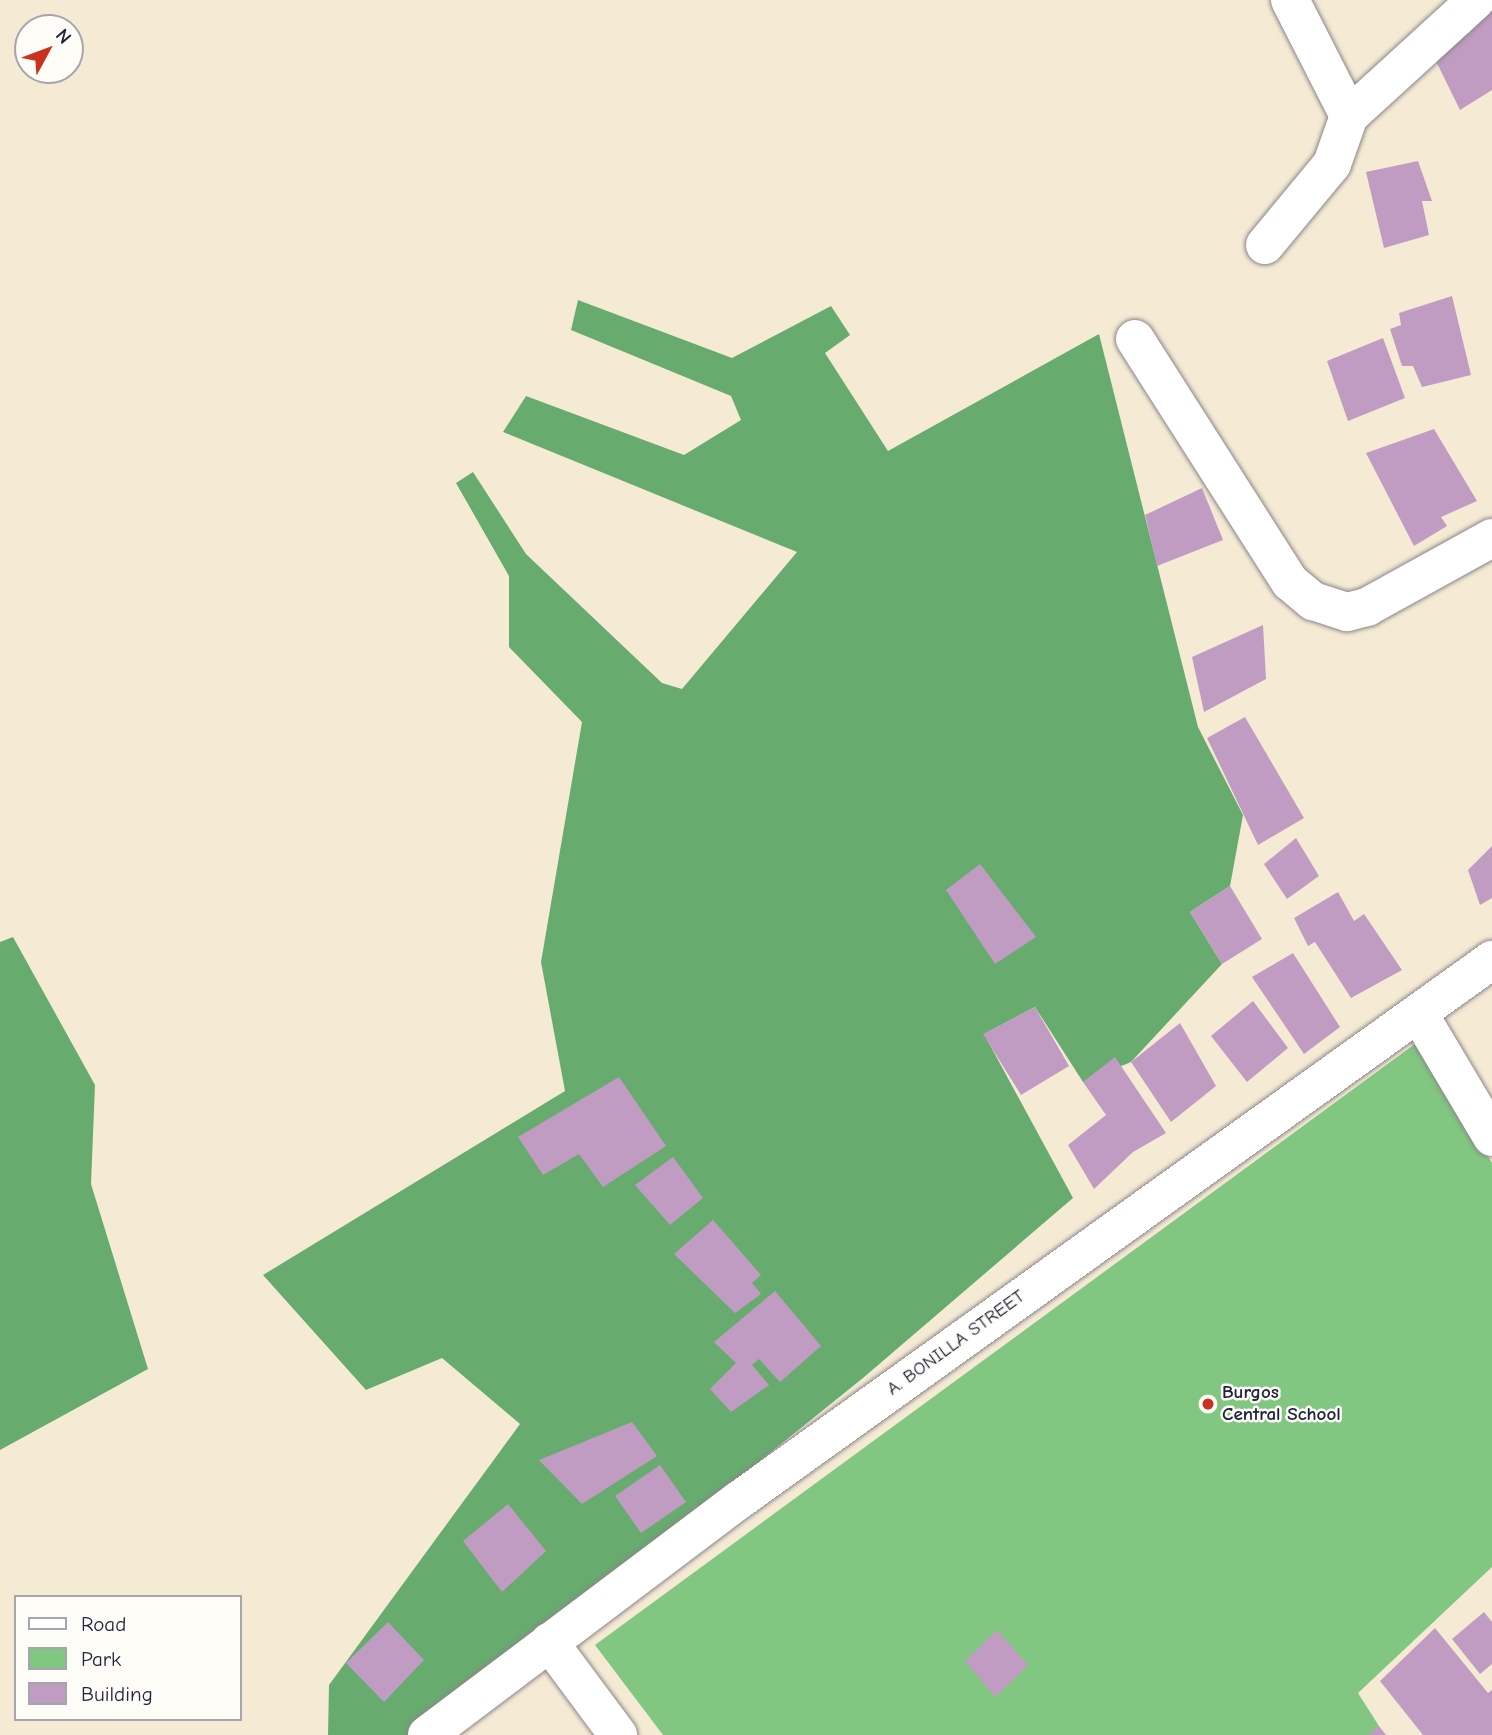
<!DOCTYPE html>
<style>
body{margin:0}
#map{position:relative;width:1492px;height:1735px;overflow:hidden;background:#f5ebd5;font-family:"Comic Neue",sans-serif}
div>[style]{position:absolute}
[style*='--x']{left:calc(var(--x)*1px);top:calc(var(--y)*1px);width:calc(var(--w)*1px);rotate:calc(var(--a)*1deg)}
.green>*{inset:0;background:#81c681}
.forest>*{inset:0;background:#68ab6f}
.building>*{inset:0;background:#c09cc2}
.roads{filter:drop-shadow(0 0 2px #8c8688) drop-shadow(0 0 2px #8c8688)}
.minor>*{height:38px;margin:-19px;padding:0 19px;transform-origin:19px;border-radius:19px;background:#fff}
.dots>*{width:19px;height:19px;translate:-50% -50%;box-sizing:border-box;border:4px solid #fdfcf7;border-radius:50%}
span{translate:-50% -50%;white-space:nowrap;text-align:center;line-height:1.15;-webkit-text-stroke:5px #fdfcf7;paint-order:stroke}
.street-label{font-size:19px;color:#22223b}
.poi-label{font-size:19px;color:#22223b;font-weight:700}
.left{translate:0 -50%;text-align:left}
.legend{position:absolute;left:14px;top:1595px;width:228px;height:126px;box-sizing:border-box;background:#fdfcf7;border:2px solid #a5a5ac;margin:0;padding:9px 12px;list-style:none;font-size:21px;color:#22223b}
.legend li{display:flex;align-items:center;gap:14px;height:35px}
.legend b{width:35px;border:2px solid #a5a5ac}
.north{position:absolute;left:14px;top:14px;width:70px;height:70px;box-sizing:border-box;background:#fdfcf7;border:2px solid #a5a5ac;border-radius:50%;rotate:49deg;font-size:19px;font-weight:700;line-height:28px;text-align:center;color:#22223b}
.north::after{content:'';display:block;margin:auto;width:24px;height:32px;background:#c8321e;clip-path:polygon(50% 0,100% 100%,50% 72%,0 100%)}
</style>
<div id="map">
<div class="green">
<div style="clip-path:polygon(1419px 1041px,1492px 1163px,1492px 1567px,1358px 1693px,1379px 1726px,1370px 1735px,663px 1735px,595px 1645px)"></div>
</div>
<div class="forest">
<div style="clip-path:polygon(578px 300px,732px 358px,831px 306px,850px 335px,825px 353px,888px 451px,1099px 334px,1198px 727px,1243px 815px,1230px 886px,1190px 912px,1222px 964px,1131px 1062px,1083px 1082px,1035px 1007px,984px 1034px,1073px 1198px,863px 1378px,419px 1735px,328px 1735px,329px 1685px,520px 1424px,442px 1358px,366px 1390px,263px 1275px,565px 1091px,541px 962px,582px 722px,509px 647px,509px 576px,456px 483px,473px 472px,526px 554px,662px 683px,682px 689px,797px 552px,503px 432px,526px 396px,684px 455px,741px 420px,731px 396px,571px 330px)"></div>
<div style="clip-path:polygon(13px 937px,95px 1085px,91px 1184px,148px 1369px,0 1450px,0 942px)"></div>
</div>
<div class="building">
<div style="clip-path:polygon(1492px 2px,1492px 90px,1460px 110px,1431px 51px,1471px 32px,1464px 16px)"></div>
<div style="clip-path:polygon(1418px 161px,1432px 201px,1422px 201px,1429px 235px,1384px 248px,1366px 172px)"></div>
<div style="clip-path:polygon(1452px 296px,1471px 375px,1422px 387px,1413px 366px,1402px 366px,1390px 329px,1401px 325px,1399px 313px)"></div>
<div style="clip-path:polygon(1383px 338px,1405px 398px,1348px 421px,1327px 361px)"></div>
<div style="clip-path:polygon(1434px 429px,1477px 501px,1441px 517px,1447px 526px,1414px 546px,1366px 453px)"></div>
<div style="clip-path:polygon(1202px 488px,1223px 540px,1157px 566px,1145px 515px)"></div>
<div style="clip-path:polygon(1263px 625px,1266px 679px,1204px 712px,1192px 657px)"></div>
<div style="clip-path:polygon(1245px 717px,1304px 818px,1258px 845px,1207px 738px)"></div>
<div style="clip-path:polygon(1296px 838px,1319px 876px,1287px 899px,1264px 864px)"></div>
<div style="clip-path:polygon(1492px 846px,1492px 898px,1480px 905px,1468px 870px)"></div>
<div style="clip-path:polygon(980px 864px,1036px 937px,995px 964px,946px 890px)"></div>
<div style="clip-path:polygon(1230px 886px,1262px 939px,1222px 964px,1190px 912px)"></div>
<div style="clip-path:polygon(1338px 892px,1354px 921px,1364px 914px,1402px 970px,1351px 998px,1315px 942px,1308px 946px,1294px 918px)"></div>
<div style="clip-path:polygon(1293px 953px,1340px 1027px,1304px 1054px,1252px 977px)"></div>
<div style="clip-path:polygon(1253px 1001px,1288px 1048px,1247px 1082px,1211px 1036px)"></div>
<div style="clip-path:polygon(1035px 1007px,1069px 1066px,1021px 1095px,983px 1034px)"></div>
<div style="clip-path:polygon(1180px 1023px,1216px 1086px,1171px 1122px,1131px 1062px)"></div>
<div style="clip-path:polygon(1115px 1057px,1166px 1133px,1133px 1152px,1094px 1189px,1068px 1145px,1106px 1115px,1083px 1082px)"></div>
<div style="clip-path:polygon(619px 1077px,666px 1146px,603px 1187px,579px 1154px,543px 1175px,518px 1137px)"></div>
<div style="clip-path:polygon(673px 1157px,703px 1198px,670px 1225px,635px 1185px)"></div>
<div style="clip-path:polygon(713px 1220px,761px 1275px,752px 1283px,761px 1294px,735px 1313px,674px 1254px)"></div>
<div style="clip-path:polygon(775px 1291px,821px 1346px,780px 1382px,759px 1359px,752px 1365px,769px 1385px,731px 1412px,710px 1389px,736px 1363px,714px 1342px)"></div>
<div style="clip-path:polygon(632px 1422px,657px 1456px,582px 1504px,539px 1460px)"></div>
<div style="clip-path:polygon(660px 1465px,686px 1502px,641px 1533px,615px 1496px)"></div>
<div style="clip-path:polygon(508px 1504px,546px 1551px,502px 1592px,463px 1541px)"></div>
<div style="clip-path:polygon(1484px 1612px,1492px 1622px,1492px 1664px,1480px 1674px,1452px 1639px)"></div>
<div style="clip-path:polygon(388px 1622px,424px 1660px,384px 1702px,346px 1663px)"></div>
<div style="clip-path:polygon(1435px 1628px,1488px 1693px,1492px 1690px,1492px 1735px,1423px 1735px,1380px 1681px)"></div>
<div style="clip-path:polygon(997px 1630px,1028px 1665px,995px 1697px,965px 1661px)"></div>
<div style="clip-path:polygon(1379px 1726px,1386px 1735px,1368px 1735px)"></div>
</div>
<div class="roads">
<div class="minor">
<div style="--x:1290;--y:0;--w:130;--a:63"></div>
<div style="--x:1265;--y:245;--w:105;--a:-50.4"></div>
<div style="--x:1332;--y:164;--w:51;--a:-70.5"></div>
<div style="--x:1349;--y:116;--w:172;--a:-42.4"></div>
<div style="--x:1135;--y:339;--w:288;--a:57.5"></div>
<div style="--x:1290;--y:582;--w:30;--a:40"></div>
<div style="--x:1313;--y:601;--w:36;--a:18"></div>
<div style="--x:1347;--y:612;--w:21;--a:-14"></div>
<div style="--x:1367;--y:607;--w:143;--a:-28.9"></div>
<div style="--x:1419;--y:1014;--w:143;--a:59.3"></div>
<div style="--x:549;--y:1642;--w:116;--a:53.4"></div>
<div style="--x:427;--y:1735;--w:391;--a:-37"></div>
<div style="--x:739;--y:1500;--w:927;--a:-35.65"></div>
</div>
</div>
<div class="dots">
<div style="left:1208px;top:1404px;background:#c8321e"></div>
</div>
<div class="street-label">
<span style="left:956px;top:1343px;rotate:-36deg">A. BONILLA STREET</span>
</div>
<div class="poi-label">
<span class="left" style="left:1222px;top:1404px">Burgos<br>Central School</span>
</div>
<ul class="legend">
<li><b style="height:9px;background:#fff"></b>Road</li>
<li><b style="height:19px;background:#81c681"></b>Park</li>
<li><b style="height:19px;background:#c09cc2"></b>Building</li>
</ul>
<div class="north">N</div>
</div>
